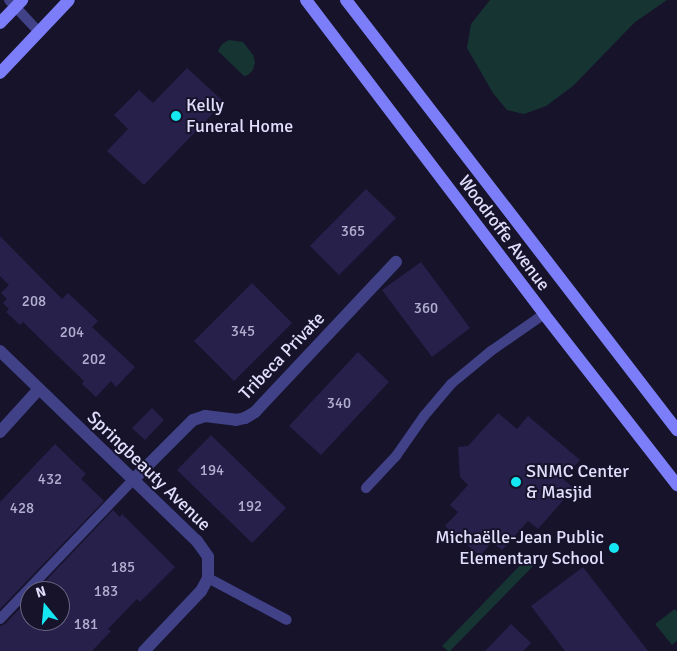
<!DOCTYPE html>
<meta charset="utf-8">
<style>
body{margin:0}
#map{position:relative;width:677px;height:651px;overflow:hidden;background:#16132b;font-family:Signika,sans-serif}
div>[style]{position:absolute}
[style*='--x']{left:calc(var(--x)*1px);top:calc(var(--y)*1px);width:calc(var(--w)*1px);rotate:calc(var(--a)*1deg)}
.green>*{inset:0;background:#163532}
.building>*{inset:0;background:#27204b}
.lane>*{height:10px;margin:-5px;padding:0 5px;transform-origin:5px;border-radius:5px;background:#414187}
.street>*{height:12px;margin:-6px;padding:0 6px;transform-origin:6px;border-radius:6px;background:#414187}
.secondary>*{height:12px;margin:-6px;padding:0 6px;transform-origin:6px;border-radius:6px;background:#7b7ef8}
.dots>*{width:14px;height:14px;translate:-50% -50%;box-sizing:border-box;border:2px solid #16132b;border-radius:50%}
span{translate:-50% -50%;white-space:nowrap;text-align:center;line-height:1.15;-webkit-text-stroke:4px #16132b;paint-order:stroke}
.number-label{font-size:15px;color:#b2afd0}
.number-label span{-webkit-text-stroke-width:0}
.poi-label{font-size:18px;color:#e1dffd}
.left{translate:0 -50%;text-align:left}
.right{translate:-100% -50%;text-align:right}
.street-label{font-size:18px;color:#e1dffd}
.north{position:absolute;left:20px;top:581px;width:50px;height:50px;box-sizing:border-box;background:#16132b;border:1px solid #67657f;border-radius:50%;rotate:343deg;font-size:14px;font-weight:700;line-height:20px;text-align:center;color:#e1dffd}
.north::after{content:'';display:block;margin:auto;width:18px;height:22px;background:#15e7f2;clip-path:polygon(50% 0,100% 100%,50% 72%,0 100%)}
</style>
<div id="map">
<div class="green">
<div style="clip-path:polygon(490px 0,667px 0,635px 22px,573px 86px,546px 106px,524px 114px,507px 110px,493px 93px,467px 48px,471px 24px)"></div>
<div style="clip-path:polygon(229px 40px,243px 42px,253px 55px,255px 62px,253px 70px,248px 75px,244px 76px,218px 51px,222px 44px)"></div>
<div style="clip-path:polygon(531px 554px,538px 561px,450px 651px,448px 651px,442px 646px)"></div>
<div style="clip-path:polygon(675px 609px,677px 612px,677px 641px,672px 645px,655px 624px)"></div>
</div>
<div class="building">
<div style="clip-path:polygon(187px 68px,224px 102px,144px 185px,107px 151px,128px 129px,114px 115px,139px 90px,153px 103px)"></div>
<div style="clip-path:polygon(366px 189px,396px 218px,339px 275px,310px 246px)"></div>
<div style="clip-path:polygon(0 236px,62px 299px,68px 293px,98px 321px,92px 327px,135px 367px,116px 387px,111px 381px,96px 397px,82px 384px,84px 381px,61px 359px,23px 322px,20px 325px,6px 312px,9px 309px,3px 303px,7px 299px,1px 293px,9px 285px,0 276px)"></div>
<div style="clip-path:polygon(421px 262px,470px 328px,432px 357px,382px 290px)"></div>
<div style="clip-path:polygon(252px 283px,292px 323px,234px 381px,194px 341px)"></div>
<div style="clip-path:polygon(358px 352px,389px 382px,321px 455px,289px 426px)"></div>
<div style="clip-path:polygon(152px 408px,164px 420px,145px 440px,132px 428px)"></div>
<div style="clip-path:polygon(498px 413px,517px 429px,528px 416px,580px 460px,563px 479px,574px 488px,538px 529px,528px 521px,502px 550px,492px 542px,480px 556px,445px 526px,458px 512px,450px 505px,468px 485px,460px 477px,458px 447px,468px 446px)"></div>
<div style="clip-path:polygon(211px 435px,286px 508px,252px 543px,177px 470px)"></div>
<div style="clip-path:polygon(55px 444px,86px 474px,81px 479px,104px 501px,0 609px,0 502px)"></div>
<div style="clip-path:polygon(113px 510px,120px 517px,122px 514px,175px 567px,140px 602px,137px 599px,108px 629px,111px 631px,92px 651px,0 651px,0 626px,5px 624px,30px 598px,30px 621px,60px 621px,60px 591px,36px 591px)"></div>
<div style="clip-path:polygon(583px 567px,648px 651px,565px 651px,531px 606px)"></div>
<div style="clip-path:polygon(511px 624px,531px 643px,523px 651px,485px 651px)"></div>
</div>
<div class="lane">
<div style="--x:9;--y:0;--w:42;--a:46.9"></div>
<div style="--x:366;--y:488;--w:44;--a:-46.8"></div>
<div style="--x:396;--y:456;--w:49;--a:-55"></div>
<div style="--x:424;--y:416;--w:42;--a:-49.8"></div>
<div style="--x:451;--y:384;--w:52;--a:-39.5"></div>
<div style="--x:491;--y:351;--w:65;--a:-34.9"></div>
<div style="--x:208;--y:578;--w:89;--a:28"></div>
<div style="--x:0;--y:619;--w:194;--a:-46.3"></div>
</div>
<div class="street">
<div style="--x:0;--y:351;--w:274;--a:44"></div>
<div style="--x:197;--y:541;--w:19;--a:55"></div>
<div style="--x:208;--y:557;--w:21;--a:90"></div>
<div style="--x:208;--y:578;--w:15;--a:118"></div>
<div style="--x:201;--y:591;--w:83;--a:133.5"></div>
<div style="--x:0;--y:432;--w:58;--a:-47.8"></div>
<div style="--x:134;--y:479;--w:83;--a:-45"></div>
<div style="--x:193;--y:420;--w:13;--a:-18"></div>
<div style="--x:205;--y:416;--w:31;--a:7"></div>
<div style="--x:236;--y:420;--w:9;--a:-13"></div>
<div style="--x:245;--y:418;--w:12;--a:-31"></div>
<div style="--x:255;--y:412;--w:206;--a:-46.8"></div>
</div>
<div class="secondary">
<div style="--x:306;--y:0;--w:394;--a:52.8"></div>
<div style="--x:544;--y:314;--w:217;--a:52.1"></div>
<div style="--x:346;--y:0;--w:543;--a:52.41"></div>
<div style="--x:0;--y:23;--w:32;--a:-46"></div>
<div style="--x:0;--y:73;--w:100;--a:-46.6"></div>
</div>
<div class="dots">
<div style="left:176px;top:116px;background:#15e7f2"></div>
<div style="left:516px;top:482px;background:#15e7f2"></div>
<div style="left:614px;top:548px;background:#15e7f2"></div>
</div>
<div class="number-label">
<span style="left:353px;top:232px">365</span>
<span style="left:34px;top:302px">208</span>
<span style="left:426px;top:309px">360</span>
<span style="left:243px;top:332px">345</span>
<span style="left:72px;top:333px">204</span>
<span style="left:94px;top:360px">202</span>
<span style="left:339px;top:404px">340</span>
<span style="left:212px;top:471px">194</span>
<span style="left:50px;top:480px">432</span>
<span style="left:250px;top:507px">192</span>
<span style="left:22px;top:509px">428</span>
<span style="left:123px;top:568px">185</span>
<span style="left:106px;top:592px">183</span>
<span style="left:86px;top:625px">181</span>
</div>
<div class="poi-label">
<span class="left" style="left:186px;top:116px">Kelly<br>Funeral Home</span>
<span class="left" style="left:526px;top:482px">SNMC Center<br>&amp; Masjid</span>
<span class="right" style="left:604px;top:548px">Michaëlle-Jean Public<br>Elementary School</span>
</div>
<div class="street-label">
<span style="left:504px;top:233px;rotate:53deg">Woodroffe Avenue</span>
<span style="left:282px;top:356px;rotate:-46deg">Tribeca Private</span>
<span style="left:149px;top:471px;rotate:44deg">Springbeauty Avenue</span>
</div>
<div class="north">N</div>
</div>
